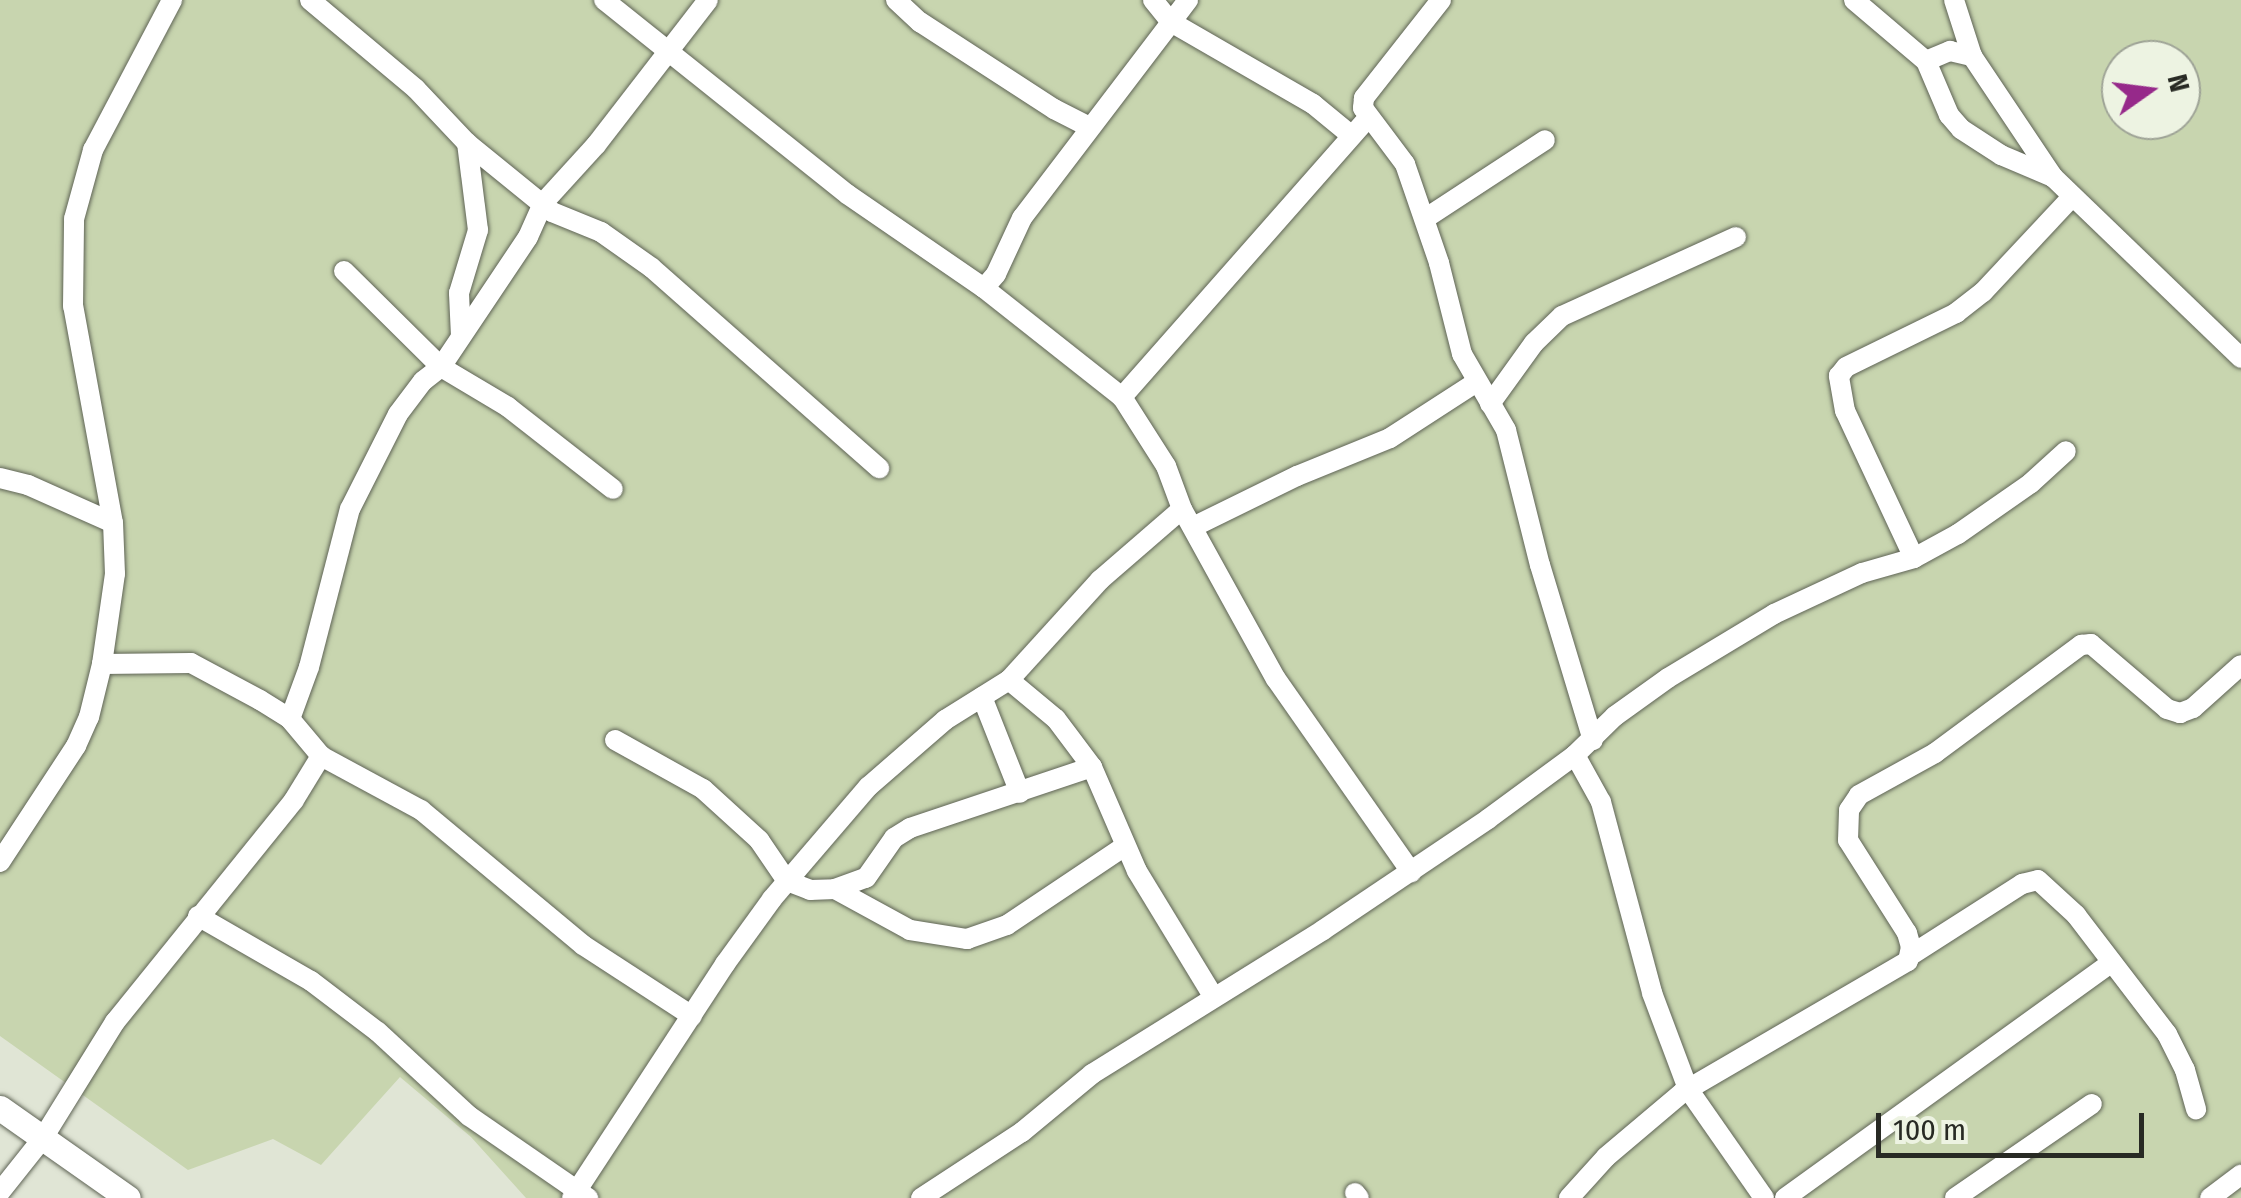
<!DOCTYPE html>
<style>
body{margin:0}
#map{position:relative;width:2241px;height:1198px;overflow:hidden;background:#e0e5d5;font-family:"Fira Sans Condensed",sans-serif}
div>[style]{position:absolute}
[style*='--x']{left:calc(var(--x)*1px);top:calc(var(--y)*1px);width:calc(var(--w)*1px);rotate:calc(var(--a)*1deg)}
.green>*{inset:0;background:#c8d5af}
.roads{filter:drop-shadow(0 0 2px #5f6456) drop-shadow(0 0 2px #5f6456)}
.minor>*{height:20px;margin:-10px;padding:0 10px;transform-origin:10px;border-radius:10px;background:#fff}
.major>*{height:25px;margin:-12.5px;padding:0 12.5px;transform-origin:12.5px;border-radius:12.5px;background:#fff}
span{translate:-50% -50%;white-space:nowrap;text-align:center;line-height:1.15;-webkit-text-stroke:9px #edf3e2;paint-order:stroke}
.north{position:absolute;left:2101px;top:40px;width:100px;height:100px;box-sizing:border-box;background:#edf3e2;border:2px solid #9ea396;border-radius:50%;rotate:76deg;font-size:28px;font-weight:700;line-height:40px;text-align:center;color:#282a24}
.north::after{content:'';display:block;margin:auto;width:35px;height:45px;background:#96298a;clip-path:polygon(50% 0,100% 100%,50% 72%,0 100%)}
.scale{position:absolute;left:1876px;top:1113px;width:268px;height:45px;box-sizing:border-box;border:5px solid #282a24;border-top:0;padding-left:12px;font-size:30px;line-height:35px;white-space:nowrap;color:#282a24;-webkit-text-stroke:8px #edf3e2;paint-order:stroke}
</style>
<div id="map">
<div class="green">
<div style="clip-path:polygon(evenodd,0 0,2241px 0,2241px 1198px,526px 1198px,471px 1137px,400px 1077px,321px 1165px,273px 1139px,188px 1170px,0 1036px,0 0,2121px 60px,2181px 60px,2181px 120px,2121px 120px,2121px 60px)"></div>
</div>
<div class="roads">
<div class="minor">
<div style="--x:310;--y:0;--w:138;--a:40"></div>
<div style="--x:416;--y:89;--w:74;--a:46.6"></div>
<div style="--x:467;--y:143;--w:109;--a:39.1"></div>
<div style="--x:552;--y:212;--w:53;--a:22.2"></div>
<div style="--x:601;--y:232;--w:62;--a:35.2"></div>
<div style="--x:652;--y:268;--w:303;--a:41.4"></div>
<div style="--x:604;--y:0;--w:311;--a:38.6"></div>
<div style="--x:847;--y:194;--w:166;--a:34.5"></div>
<div style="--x:984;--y:288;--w:18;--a:-49"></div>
<div style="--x:996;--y:274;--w:62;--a:-65.1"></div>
<div style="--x:1022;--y:218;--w:274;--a:-52.7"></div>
<div style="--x:896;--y:0;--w:33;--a:43"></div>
<div style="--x:920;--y:22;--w:160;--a:33"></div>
<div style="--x:1054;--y:109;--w:38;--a:27"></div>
<div style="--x:1153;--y:0;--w:28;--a:51"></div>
<div style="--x:1171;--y:22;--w:164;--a:30"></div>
<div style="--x:1313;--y:104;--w:50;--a:39.4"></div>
<div style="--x:1441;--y:0;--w:125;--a:128.2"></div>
<div style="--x:1364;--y:98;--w:10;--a:96"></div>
<div style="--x:1363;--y:108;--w:70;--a:53.1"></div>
<div style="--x:1405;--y:164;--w:105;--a:71"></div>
<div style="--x:1439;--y:263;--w:94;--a:75.8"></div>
<div style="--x:1462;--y:354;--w:88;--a:59.9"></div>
<div style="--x:1506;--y:430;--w:139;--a:75.9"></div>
<div style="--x:1540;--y:565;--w:183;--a:73.2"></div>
<div style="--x:1854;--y:0;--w:94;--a:40.3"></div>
<div style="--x:1926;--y:61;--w:59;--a:66.9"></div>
<div style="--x:1949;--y:115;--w:18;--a:49"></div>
<div style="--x:1961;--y:129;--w:48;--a:33"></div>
<div style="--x:2001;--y:155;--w:56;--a:22.9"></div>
<div style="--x:2053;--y:177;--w:261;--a:43.9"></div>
<div style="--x:1954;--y:0;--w:59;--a:72.2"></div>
<div style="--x:1972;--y:56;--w:146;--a:56.2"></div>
<div style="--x:1926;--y:61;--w:26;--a:-23"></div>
<div style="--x:1950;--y:51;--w:23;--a:13"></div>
<div style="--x:1367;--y:119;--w:371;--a:131.4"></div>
<div style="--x:1122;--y:397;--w:82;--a:57.5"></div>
<div style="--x:1166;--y:466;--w:46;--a:69.6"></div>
<div style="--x:1182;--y:509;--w:194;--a:61.1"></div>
<div style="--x:1276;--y:679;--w:236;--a:55"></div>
<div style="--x:1426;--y:218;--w:142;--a:-33.2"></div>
<div style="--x:344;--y:271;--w:136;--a:44.7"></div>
<div style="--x:441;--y:367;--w:78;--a:30.8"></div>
<div style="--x:508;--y:407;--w:133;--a:38"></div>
<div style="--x:984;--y:288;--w:176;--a:38.3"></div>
<div style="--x:461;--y:336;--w:43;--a:-92.7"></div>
<div style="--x:459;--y:293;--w:66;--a:-73.2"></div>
<div style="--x:478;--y:230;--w:88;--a:-97.2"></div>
<div style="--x:1490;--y:404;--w:75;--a:-54.2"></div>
<div style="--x:1534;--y:343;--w:39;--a:-44"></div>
<div style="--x:1562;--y:316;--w:191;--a:-24.4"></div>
<div style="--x:0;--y:478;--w:29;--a:14"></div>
<div style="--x:28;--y:485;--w:93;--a:24.1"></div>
<div style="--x:1195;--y:526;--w:114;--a:-26.1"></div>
<div style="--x:1297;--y:476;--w:100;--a:-22.2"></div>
<div style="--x:1390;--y:438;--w:101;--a:-32.9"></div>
<div style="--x:1914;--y:558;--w:162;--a:-115.1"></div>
<div style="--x:1845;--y:411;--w:36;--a:-100"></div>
<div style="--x:1839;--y:376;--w:11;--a:-52"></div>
<div style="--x:1846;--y:367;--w:123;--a:-26.1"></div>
<div style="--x:1956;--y:313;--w:34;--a:-38"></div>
<div style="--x:1983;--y:292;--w:130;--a:-46.9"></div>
<div style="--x:102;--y:664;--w:89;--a:-0.6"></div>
<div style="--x:191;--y:663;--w:78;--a:28.2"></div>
<div style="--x:260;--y:700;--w:36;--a:32"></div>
<div style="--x:290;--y:719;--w:48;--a:50"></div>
<div style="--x:321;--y:756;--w:114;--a:28.4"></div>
<div style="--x:421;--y:810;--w:211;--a:39.8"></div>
<div style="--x:583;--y:945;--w:130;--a:33.1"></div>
<div style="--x:1009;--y:680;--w:61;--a:39.7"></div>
<div style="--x:1056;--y:719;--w:60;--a:53.1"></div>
<div style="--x:982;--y:697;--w:103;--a:68.4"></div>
<div style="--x:290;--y:719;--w:55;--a:-69.9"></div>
<div style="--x:309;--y:667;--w:163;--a:-75.5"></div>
<div style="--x:350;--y:509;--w:106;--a:-63.2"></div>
<div style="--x:398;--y:414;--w:41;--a:-52.9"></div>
<div style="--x:423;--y:381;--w:23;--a:-38"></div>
<div style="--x:441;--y:367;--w:156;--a:-56.2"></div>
<div style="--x:528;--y:237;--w:37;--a:-66"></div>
<div style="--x:543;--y:203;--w:79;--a:-47.6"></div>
<div style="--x:596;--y:145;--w:183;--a:-52.3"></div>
<div style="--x:615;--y:740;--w:101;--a:29.1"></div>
<div style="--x:703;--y:789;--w:76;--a:42.3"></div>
<div style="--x:759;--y:840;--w:50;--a:55.7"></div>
<div style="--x:787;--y:881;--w:25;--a:21"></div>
<div style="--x:810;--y:890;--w:25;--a:-2"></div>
<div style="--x:835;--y:889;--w:33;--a:-20"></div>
<div style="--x:866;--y:878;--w:49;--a:-55"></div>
<div style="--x:894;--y:838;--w:19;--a:-32"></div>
<div style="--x:910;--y:828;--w:192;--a:-18.5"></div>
<div style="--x:1092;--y:767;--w:113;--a:66.6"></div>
<div style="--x:1137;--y:871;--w:146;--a:58.7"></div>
<div style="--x:1575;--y:755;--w:54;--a:61"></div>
<div style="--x:1601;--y:802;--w:198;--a:75"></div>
<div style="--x:1652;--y:993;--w:103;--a:69.4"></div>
<div style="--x:1688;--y:1089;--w:133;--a:55.1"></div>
<div style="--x:0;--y:862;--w:139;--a:-56.8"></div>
<div style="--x:76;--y:746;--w:32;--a:-66"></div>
<div style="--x:89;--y:717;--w:55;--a:-76.2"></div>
<div style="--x:102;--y:664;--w:91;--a:-81.8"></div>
<div style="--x:115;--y:574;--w:51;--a:-92.2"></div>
<div style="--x:113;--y:523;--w:221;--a:-100.4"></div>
<div style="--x:73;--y:306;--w:87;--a:-89.3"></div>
<div style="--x:74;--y:219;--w:72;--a:-74.6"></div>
<div style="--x:93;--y:150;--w:170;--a:-62.2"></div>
<div style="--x:835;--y:889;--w:85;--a:28.7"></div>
<div style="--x:910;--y:930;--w:58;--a:9"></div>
<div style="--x:967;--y:939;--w:42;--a:-19.3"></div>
<div style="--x:1007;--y:925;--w:142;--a:-33.8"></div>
<div style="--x:198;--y:916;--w:130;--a:29.9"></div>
<div style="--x:311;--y:981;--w:84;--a:37.3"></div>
<div style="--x:378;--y:1032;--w:124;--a:42.7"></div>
<div style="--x:469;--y:1116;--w:145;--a:34.6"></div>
<div style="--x:1911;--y:955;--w:132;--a:-32.6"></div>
<div style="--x:2022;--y:884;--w:16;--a:-14"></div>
<div style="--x:2038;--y:880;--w:52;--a:42.6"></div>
<div style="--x:2076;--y:915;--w:150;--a:52.6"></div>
<div style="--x:2167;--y:1034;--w:40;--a:63.4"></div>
<div style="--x:2185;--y:1070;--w:41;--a:74.2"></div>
<div style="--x:0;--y:1192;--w:69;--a:-51.5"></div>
<div style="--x:43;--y:1138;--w:137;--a:-58.2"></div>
<div style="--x:115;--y:1022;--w:285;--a:-51.1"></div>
<div style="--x:294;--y:800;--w:52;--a:-58.5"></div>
<div style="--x:1355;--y:1193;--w:6;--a:51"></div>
<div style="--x:572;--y:1198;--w:280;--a:-56.8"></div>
<div style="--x:725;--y:964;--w:80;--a:-54.1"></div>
<div style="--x:772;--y:899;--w:148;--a:-49.4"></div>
<div style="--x:868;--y:787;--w:102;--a:-41"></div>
<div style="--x:945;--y:720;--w:75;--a:-32"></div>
<div style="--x:1009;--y:680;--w:135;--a:-47.7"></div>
<div style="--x:1100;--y:580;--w:108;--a:-40.9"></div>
<div style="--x:921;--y:1198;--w:121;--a:-33.2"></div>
<div style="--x:1022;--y:1132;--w:91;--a:-39.6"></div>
<div style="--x:1092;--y:1074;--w:272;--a:-31.9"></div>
<div style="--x:1323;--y:930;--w:199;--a:-33.9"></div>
<div style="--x:1488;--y:819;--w:108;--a:-36.3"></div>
<div style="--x:1575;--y:755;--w:56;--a:-44.3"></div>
<div style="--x:1615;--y:716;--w:65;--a:-35.6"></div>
<div style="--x:1668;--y:678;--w:124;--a:-31.1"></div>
<div style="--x:1774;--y:614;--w:97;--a:-25"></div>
<div style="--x:1862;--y:573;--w:54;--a:-16.1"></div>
<div style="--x:1914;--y:558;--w:50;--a:-28.6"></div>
<div style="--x:1958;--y:534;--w:89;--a:-34.9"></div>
<div style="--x:2031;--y:483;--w:47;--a:-42.4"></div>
<div style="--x:1569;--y:1198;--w:55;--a:-47.9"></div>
<div style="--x:1606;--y:1157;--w:101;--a:-40.2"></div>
<div style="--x:1683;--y:1092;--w:260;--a:-30.2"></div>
<div style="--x:1908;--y:961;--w:14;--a:-78"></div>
<div style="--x:1911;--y:947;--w:15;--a:-106"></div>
<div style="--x:1907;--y:933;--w:110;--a:-122.4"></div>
<div style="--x:1848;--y:840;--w:30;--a:-88"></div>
<div style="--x:1849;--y:810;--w:18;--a:-56"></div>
<div style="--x:1859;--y:795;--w:87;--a:-28.9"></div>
<div style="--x:1935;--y:753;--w:182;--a:-36.5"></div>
<div style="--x:2081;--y:645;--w:10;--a:-6"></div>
<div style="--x:2091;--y:644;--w:100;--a:40.5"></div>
<div style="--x:2167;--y:709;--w:14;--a:17"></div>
<div style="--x:2180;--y:713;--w:14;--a:-21"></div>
<div style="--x:2193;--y:708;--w:64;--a:-41.9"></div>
<div style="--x:1785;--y:1198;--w:403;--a:-35.8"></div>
<div style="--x:1955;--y:1198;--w:166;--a:-34.5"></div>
<div style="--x:2210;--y:1198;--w:39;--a:-37"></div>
</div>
<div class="major">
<div style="--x:0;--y:1108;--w:156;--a:35.1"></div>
</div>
</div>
<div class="north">N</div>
<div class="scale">100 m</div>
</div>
